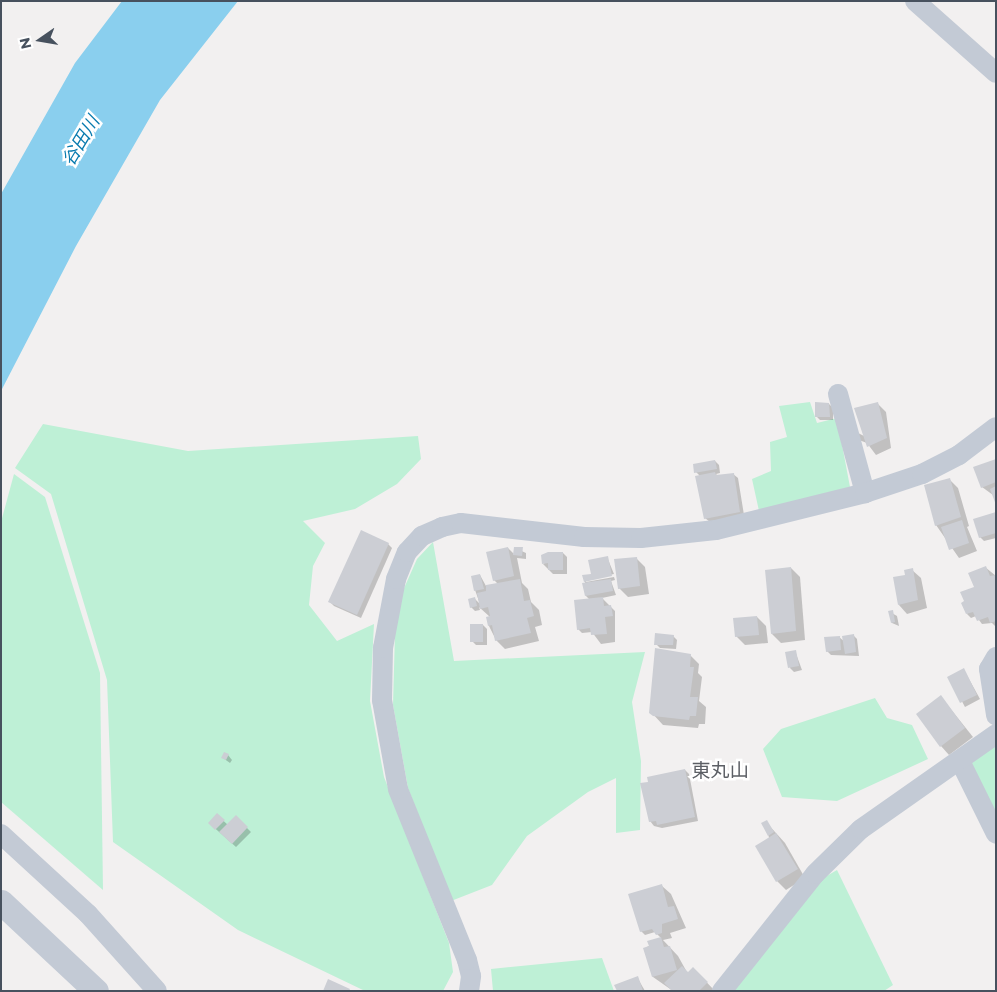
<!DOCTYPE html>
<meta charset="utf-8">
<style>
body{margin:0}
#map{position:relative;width:997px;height:992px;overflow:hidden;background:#f2f0f0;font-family:Montserrat,"Noto Sans JP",sans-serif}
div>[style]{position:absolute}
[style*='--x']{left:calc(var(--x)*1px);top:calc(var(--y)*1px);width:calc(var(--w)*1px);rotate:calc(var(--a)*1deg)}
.green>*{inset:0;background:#bef0d6}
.water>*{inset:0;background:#8acfee}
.shadow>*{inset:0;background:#0003}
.building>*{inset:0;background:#ccced4}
.minor>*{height:20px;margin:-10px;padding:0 10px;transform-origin:10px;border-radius:10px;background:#c3cad5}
.tertiary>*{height:25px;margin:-12.5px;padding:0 12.5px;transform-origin:12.5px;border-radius:12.5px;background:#c3cad5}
span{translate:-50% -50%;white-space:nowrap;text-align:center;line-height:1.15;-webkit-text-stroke:5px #fff;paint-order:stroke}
.water-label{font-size:18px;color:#097baf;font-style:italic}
.quarter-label{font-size:19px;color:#5c5f65}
.frame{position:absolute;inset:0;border:2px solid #47515e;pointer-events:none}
.north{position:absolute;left:15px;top:15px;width:50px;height:50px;-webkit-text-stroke:4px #fff;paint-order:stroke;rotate:257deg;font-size:14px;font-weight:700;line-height:20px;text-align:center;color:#47515e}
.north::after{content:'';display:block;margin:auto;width:18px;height:22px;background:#47515e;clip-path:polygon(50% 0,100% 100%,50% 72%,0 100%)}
</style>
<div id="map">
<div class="green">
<div style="clip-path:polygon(810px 402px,817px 423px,837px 418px,850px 487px,759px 511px,752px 479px,771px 471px,770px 442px,787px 437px,779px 406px)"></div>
<div style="clip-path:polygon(43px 424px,188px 451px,418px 436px,421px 459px,397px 484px,355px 509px,303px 521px,325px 543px,313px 566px,309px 605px,337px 641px,374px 624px,370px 701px,384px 777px,449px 943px,453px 972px,443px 991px,365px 991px,238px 930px,113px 842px,107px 680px,51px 494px,15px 468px)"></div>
<div style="clip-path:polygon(14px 474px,45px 497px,100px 673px,103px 890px,1px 802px,1px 522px)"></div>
<div style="clip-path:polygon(433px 542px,454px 661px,645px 652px,632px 702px,641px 761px,640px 830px,616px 833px,616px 778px,588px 792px,527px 836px,492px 885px,451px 901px,408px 788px,393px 705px,395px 633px,401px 595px,417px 559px)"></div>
<div style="clip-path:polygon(875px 698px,887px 718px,912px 725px,928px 759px,837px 801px,782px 797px,763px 749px,781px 729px)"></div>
<div style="clip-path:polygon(996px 742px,996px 813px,968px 763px)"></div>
<div style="clip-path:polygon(837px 870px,893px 985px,884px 991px,732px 991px,818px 881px)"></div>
<div style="clip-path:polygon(602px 958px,614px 991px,493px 991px,491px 969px)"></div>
</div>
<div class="water">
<div style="clip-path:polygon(122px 1px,238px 1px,160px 100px,76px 246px,1px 391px,1px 194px,75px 63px)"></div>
</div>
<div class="shadow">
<div style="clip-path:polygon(877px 403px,886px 412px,891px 448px,876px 455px,867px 443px,859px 440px,856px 432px,864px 436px)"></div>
<div style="clip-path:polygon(829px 404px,833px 408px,833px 420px,820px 420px,816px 416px)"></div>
<div style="clip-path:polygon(996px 460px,996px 501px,993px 495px,982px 487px)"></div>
<div style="clip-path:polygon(715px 461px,719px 465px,720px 473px,716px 474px,718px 476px,733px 474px,738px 478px,744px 515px,710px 522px,705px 518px,700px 476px,696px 472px)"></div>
<div style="clip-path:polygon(949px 479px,958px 488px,969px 526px,967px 527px,977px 551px,959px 558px,936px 525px)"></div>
<div style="clip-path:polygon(996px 513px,996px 538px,984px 541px,980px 537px)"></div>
<div style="clip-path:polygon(388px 544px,392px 548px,361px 618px,334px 606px,330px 602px)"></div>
<div style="clip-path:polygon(508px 548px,515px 555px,515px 548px,526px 553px,526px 559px,517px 558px,522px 583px,528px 589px,531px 602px,539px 610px,542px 625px,535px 627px,539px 641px,505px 649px,496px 640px,489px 626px,490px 617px,479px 607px,480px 610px,475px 611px,471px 607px,474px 598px,480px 604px,475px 590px,480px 575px,486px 586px,498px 584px,494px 580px)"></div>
<div style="clip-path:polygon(563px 553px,567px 557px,567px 574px,553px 574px,543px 564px)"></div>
<div style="clip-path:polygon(607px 557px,614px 574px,586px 580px,586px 582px,614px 577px,615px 580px,611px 581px,616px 595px,602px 598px,615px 611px,615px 642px,601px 644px,592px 632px,582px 633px,578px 629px,590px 600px,586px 596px,585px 581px)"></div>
<div style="clip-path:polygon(636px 558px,645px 567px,649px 594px,628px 597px,619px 588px)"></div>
<div style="clip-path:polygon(985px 567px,996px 576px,996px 627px,992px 623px,982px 624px,976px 616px,971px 618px,967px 614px)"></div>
<div style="clip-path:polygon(791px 568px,800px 577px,805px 640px,781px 643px,772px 634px)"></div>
<div style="clip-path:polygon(912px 570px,921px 578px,927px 608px,907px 614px,899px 605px,906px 576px)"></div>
<div style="clip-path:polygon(890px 612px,897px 616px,899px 626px,892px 623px)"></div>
<div style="clip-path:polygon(757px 617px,766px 626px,768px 643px,745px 645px,736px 636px)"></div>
<div style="clip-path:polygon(483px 625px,487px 629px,487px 645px,476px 645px,472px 641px)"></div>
<div style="clip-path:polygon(853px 635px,857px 639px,859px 656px,831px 655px,827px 651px,839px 637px,845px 642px)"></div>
<div style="clip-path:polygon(673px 636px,677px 640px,676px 649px,660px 648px,656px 644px)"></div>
<div style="clip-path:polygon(795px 651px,802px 670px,794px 672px,790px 668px)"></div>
<div style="clip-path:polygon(690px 655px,699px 664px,698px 673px,702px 677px,699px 701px,706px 707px,705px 724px,699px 724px,698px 728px,663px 725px,651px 712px)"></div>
<div style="clip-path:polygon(964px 670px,980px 699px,965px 707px,949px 677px)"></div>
<div style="clip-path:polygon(941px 697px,973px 737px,949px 755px,941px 746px)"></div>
<div style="clip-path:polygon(228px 755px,232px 760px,230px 763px,223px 758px)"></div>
<div style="clip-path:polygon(685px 770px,689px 774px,698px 821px,662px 828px,654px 826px,650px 821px)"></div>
<div style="clip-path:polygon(217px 815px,228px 825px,236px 817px,251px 832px,236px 847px,209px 823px)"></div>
<div style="clip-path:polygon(766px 822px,785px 843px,805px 878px,786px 890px,777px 881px)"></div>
<div style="clip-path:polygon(662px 886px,671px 894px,686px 928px,670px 933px,672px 938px,663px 940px,678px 956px,688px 974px,693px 968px,715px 991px,673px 991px,653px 977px,644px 949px,661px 938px,655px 932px,645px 935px,641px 931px)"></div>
<div style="clip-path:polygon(637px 977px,645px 991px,618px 991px)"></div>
</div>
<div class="building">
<div style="clip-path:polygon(815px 402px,829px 403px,830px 417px,815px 417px)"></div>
<div style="clip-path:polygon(878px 402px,887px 438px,867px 447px,854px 408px)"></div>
<div style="clip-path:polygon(996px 459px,996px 482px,981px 488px,973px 467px)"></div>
<div style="clip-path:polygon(715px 460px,717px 469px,694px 473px,693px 464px)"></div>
<div style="clip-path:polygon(715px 472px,716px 475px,734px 473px,740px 512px,704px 519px,695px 476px)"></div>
<div style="clip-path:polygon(950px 478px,961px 517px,935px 526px,924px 485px)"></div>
<div style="clip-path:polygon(996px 486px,996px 505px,990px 489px)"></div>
<div style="clip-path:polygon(996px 512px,996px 533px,979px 538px,973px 519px)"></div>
<div style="clip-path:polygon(962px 520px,969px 543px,949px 550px,941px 527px)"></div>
<div style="clip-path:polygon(361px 530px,389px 543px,357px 615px,328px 602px)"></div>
<div style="clip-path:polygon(508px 547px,514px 576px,493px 581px,486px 552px)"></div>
<div style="clip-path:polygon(514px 547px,523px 547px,522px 556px,513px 555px)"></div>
<div style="clip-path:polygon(548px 552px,563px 552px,563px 570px,548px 570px,548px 563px,542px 564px,541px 555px)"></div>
<div style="clip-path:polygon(608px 556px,612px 576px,584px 582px,582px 575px,591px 574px,588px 560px)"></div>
<div style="clip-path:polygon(637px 557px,640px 586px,618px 589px,614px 559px)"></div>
<div style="clip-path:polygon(986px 566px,990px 576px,996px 575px,996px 621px,990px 623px,988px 617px,977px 621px,973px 612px,966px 614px,961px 603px,964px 601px,960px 592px,974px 587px,968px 573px)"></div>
<div style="clip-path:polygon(791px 567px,796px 631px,771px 634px,765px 570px)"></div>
<div style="clip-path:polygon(913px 568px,918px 600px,898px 605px,893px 577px,905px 575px,904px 570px)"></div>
<div style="clip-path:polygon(480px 574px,484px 589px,474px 591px,471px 576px)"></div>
<div style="clip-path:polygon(520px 579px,524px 601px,530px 600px,534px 616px,527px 618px,531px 633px,495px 641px,492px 625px,488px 626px,486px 617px,490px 616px,488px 607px,480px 609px,477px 593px,486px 591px,486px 585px)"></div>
<div style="clip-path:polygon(611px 579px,613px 591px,585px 596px,582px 583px)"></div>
<div style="clip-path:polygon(475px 597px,477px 606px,470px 608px,468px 599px)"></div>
<div style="clip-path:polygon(603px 597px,604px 606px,611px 605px,613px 616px,605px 617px,607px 634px,591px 635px,590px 628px,577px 630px,574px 600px)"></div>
<div style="clip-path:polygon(893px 610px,895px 622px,891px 623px,888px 611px)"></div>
<div style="clip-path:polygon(757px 616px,759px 635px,735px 637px,733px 618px)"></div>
<div style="clip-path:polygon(470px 624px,483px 624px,483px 642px,470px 642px)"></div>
<div style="clip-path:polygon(655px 633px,674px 635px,673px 645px,654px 645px)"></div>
<div style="clip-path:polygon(854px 634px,856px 652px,845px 654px,842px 636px)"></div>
<div style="clip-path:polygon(840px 636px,841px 650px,826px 652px,824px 637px)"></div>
<div style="clip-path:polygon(655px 648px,691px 654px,690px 667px,694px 667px,690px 697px,698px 697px,696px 716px,690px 716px,689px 720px,653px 716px,649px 713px)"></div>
<div style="clip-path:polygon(796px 650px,799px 666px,788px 668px,785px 652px)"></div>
<div style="clip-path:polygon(964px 668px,977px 695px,960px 703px,947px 677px)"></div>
<div style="clip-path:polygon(941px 695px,965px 728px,940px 747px,916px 714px)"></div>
<div style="clip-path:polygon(224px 752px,229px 754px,226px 760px,221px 758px)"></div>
<div style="clip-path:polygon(685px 769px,695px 817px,657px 825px,656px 821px,649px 822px,640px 783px,648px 782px,647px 777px)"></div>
<div style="clip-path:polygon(217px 813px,225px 820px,215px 830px,208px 823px)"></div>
<div style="clip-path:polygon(236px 815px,248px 827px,232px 844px,219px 832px)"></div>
<div style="clip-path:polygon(767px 820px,774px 832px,768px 836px,761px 823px)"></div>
<div style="clip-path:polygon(776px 833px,798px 869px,776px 882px,755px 846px)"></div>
<div style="clip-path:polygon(662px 884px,668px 907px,674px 906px,678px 919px,662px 924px,662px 933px,656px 935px,652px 929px,640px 932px,628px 894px)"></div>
<div style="clip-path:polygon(661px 937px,664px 947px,670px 946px,677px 970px,652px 977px,643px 948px,649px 946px,647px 941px)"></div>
<div style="clip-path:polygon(682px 966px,688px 972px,693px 967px,708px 982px,699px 991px,672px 991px,664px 983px)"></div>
<div style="clip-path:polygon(638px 976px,643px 991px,617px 991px,614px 985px)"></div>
<div style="clip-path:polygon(328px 979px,350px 989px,349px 991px,323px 991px)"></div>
</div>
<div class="minor">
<div style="--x:915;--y:1;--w:108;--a:41.6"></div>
<div style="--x:838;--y:394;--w:103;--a:74.7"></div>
<div style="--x:996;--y:657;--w:14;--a:120"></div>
<div style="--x:989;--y:669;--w:47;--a:81.3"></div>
<div style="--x:960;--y:761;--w:81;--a:63.7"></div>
<div style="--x:1;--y:834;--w:118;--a:42.6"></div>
<div style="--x:88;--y:914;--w:103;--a:48.1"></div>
<div style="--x:469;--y:991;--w:15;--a:-82"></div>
<div style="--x:471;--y:976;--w:16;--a:-104"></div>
<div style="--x:467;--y:960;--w:184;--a:-112"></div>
<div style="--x:398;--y:789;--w:90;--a:-100.2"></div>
<div style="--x:382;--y:700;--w:52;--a:-88.9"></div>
<div style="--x:383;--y:648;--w:70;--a:-79.3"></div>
<div style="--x:396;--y:579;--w:29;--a:-68"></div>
<div style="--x:407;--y:552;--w:22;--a:-47"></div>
<div style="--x:422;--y:536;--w:22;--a:-24"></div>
<div style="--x:442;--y:527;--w:19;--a:-12"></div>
<div style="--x:461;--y:523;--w:124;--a:6.5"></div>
<div style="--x:584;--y:537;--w:57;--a:1"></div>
<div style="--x:641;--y:538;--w:75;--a:-6.1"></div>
<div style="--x:716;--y:530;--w:154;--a:-13.9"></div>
<div style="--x:865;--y:493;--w:60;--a:-18.4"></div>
<div style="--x:922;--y:474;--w:42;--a:-27.2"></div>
<div style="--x:959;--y:455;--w:46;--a:-37.1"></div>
<div style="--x:722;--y:991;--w:149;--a:-51.5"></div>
<div style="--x:815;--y:874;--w:64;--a:-44.4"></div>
<div style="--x:861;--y:829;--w:165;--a:-35.1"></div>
</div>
<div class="tertiary">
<div style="--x:1;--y:902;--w:130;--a:43.1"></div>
</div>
<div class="water-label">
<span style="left:81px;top:141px;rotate:-59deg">谷田川</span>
</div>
<div class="quarter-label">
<span style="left:720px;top:771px">東丸山</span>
</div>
<div class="frame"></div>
<div class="north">N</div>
</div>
